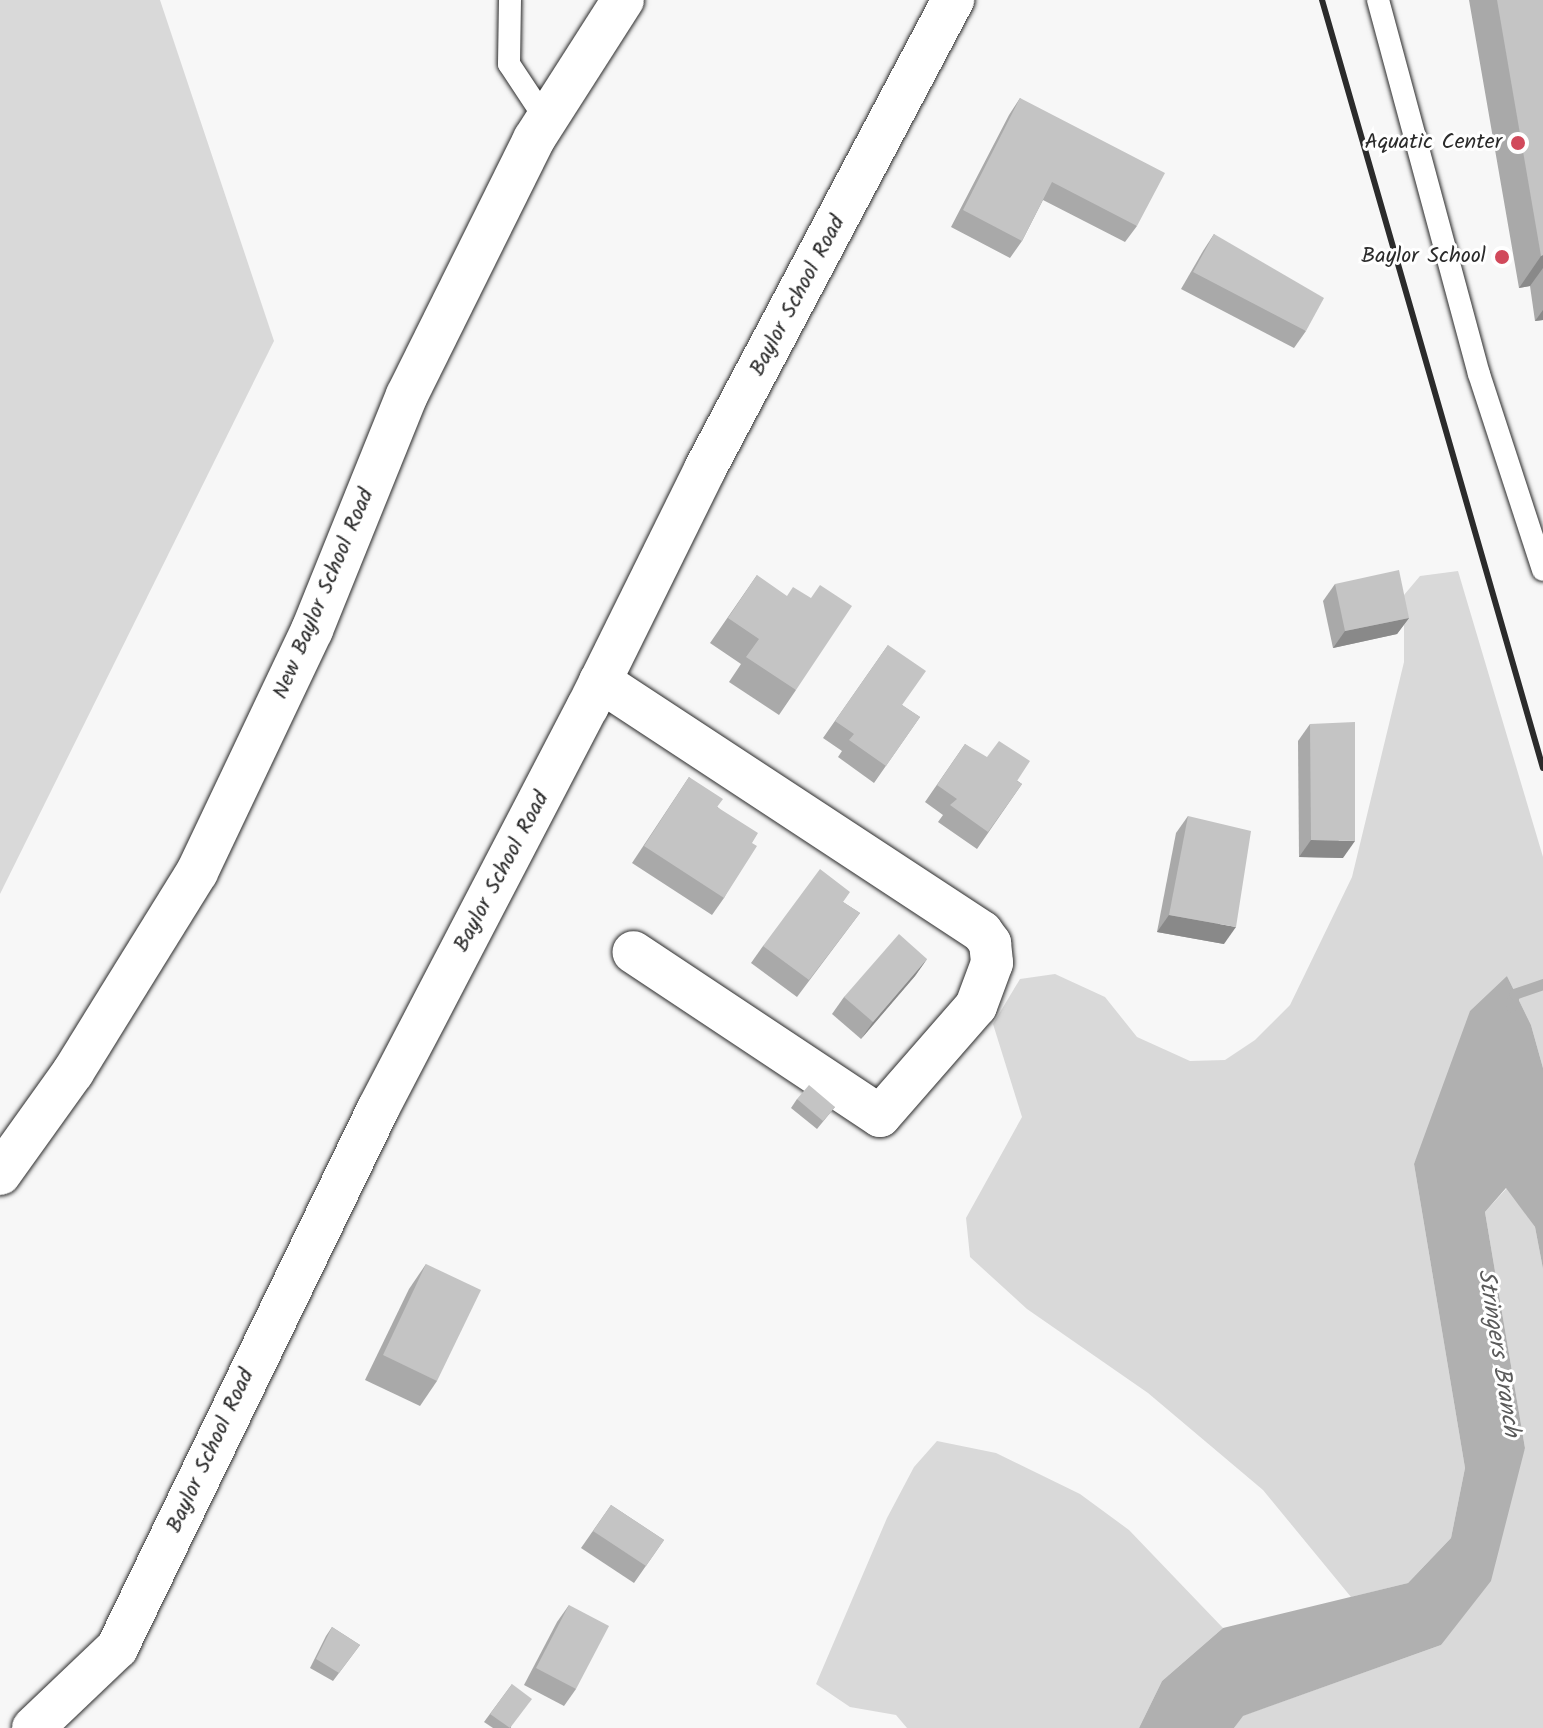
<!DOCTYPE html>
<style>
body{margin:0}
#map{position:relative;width:1543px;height:1728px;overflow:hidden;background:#f7f7f7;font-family:Kalam,sans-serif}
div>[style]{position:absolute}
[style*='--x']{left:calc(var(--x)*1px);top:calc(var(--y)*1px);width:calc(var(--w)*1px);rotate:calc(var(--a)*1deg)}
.green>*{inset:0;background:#d9d9d9}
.water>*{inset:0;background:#b0b0b0}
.stream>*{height:11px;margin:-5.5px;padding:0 5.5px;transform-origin:5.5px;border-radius:5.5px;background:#b0b0b0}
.roads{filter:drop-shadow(0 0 2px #2b2b2b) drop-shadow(0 0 2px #2b2b2b)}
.service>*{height:22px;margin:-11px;padding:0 11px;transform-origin:11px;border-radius:11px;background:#fff}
.minor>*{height:42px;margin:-21px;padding:0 21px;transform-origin:21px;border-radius:21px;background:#fff}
.rail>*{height:6px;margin:-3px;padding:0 3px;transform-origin:3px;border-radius:3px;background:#2b2b2b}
.wall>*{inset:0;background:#a9a9a9}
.shaded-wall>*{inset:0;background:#898989}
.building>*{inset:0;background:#c4c4c4}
.dots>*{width:22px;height:22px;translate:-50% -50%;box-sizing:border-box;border:4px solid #fff;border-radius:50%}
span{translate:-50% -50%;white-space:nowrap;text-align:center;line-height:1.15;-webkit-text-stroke:6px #fff;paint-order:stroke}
.poi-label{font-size:22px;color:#2b2b2b}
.right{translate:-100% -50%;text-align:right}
.street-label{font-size:22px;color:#2b2b2b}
.water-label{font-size:24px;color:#5a5a5a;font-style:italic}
</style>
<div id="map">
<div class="green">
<div style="clip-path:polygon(0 0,160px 0,274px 341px,0 894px)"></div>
<div style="clip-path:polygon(1458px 571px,1543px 857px,1543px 1068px,1531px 1025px,1507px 976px,1414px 1164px,1465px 1468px,1451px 1538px,1408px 1583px,1351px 1597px,1263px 1490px,1148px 1393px,1027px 1309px,970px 1257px,966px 1218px,1022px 1117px,993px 1024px,1020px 979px,1055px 974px,1105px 997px,1137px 1037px,1190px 1061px,1225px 1060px,1255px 1040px,1290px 1005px,1352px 877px,1404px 662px,1404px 595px,1420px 576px)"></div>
<div style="clip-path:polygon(1507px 1188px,1535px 1227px,1543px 1269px,1543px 1728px,1234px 1728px,1242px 1716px,1441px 1645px,1525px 1448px,1485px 1212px)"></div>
<div style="clip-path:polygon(937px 1441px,996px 1453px,1080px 1494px,1129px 1530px,1223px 1628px,1162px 1681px,1139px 1728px,907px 1728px,896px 1715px,850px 1707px,816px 1684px,887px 1518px,914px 1467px)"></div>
</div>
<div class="water">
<div style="clip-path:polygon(1507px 976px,1531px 1025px,1543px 1068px,1543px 1269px,1535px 1227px,1506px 1188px,1485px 1212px,1525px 1448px,1491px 1581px,1441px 1645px,1243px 1716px,1234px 1728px,1139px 1728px,1162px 1681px,1223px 1628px,1408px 1583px,1451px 1538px,1465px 1468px,1414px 1164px,1470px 1011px)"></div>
</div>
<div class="stream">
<div style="--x:1511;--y:1007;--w:13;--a:-77"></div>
<div style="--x:1514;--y:994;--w:31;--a:-19"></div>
</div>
<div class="roads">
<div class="service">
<div style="--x:510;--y:0;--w:64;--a:90.9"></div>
<div style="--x:509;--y:64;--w:67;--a:56.5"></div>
<div style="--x:1378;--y:0;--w:387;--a:74.9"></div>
<div style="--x:1479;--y:374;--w:206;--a:71.9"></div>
</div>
<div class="minor">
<div style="--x:600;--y:681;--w:457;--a:33.3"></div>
<div style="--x:982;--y:932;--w:14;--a:54"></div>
<div style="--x:990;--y:943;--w:20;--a:84"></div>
<div style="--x:992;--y:963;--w:46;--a:110.4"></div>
<div style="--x:976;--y:1006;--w:146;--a:131.1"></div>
<div style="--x:880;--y:1116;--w:296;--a:-146.4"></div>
<div style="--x:0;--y:1174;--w:125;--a:-54.4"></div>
<div style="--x:73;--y:1072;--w:235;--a:-58.2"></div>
<div style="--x:197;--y:872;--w:268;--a:-64.6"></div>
<div style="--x:312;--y:630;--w:253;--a:-68"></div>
<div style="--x:407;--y:395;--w:286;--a:-63.6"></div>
<div style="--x:534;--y:139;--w:165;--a:-57.4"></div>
<div style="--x:33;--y:1728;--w:116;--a:-43.6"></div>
<div style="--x:117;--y:1648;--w:599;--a:-64.16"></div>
<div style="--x:378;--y:1109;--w:454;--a:-62.5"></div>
<div style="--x:588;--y:706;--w:264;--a:-63.7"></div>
<div style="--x:705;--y:469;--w:531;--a:-62.13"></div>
</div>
</div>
<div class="rail">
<div style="--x:1322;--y:0;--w:799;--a:73.95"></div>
</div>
<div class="wall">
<div style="clip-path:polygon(1469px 0,1543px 0,1543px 320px,1535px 321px,1530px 286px,1519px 288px)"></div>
<div style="clip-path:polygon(1020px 98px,1137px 226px,1125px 242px,1043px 200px,1022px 241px,1010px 258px,951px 227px,1009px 115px)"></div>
<div style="clip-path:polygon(1214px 234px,1306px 331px,1294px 348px,1181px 289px,1203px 251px)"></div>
<div style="clip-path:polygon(757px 575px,796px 690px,779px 715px,729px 682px,741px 664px,710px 643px)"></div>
<div style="clip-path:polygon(1335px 584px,1409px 618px,1397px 634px,1333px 648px,1323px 601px)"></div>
<div style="clip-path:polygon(888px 645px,902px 705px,920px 717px,874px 783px,838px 757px,842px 751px,823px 738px)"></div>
<div style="clip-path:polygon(1310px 724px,1343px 858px,1299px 857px,1298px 741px)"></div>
<div style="clip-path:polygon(965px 744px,1022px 784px,977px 849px,938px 822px,943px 815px,925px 802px)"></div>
<div style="clip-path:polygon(689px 777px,752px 843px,724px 898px,712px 915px,632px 863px)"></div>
<div style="clip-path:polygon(1188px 816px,1224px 944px,1157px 932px,1176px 833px)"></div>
<div style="clip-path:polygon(843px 902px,860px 913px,797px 997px,751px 963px,763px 946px)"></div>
<div style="clip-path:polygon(927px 959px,915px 976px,861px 1039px,832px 1014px,844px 997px)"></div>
<div style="clip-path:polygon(797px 1099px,835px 1107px,817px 1129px,791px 1108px)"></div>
<div style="clip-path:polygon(426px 1264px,437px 1381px,420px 1406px,365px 1380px,409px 1289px)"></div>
<div style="clip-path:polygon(611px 1505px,664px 1540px,634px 1583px,581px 1548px)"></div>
<div style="clip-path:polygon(569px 1605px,576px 1689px,564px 1706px,524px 1685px,557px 1622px)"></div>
<div style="clip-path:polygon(332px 1627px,360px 1645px,333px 1681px,310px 1668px,326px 1636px)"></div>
<div style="clip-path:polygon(512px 1684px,511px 1728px,493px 1728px,484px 1722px)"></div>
</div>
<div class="shaded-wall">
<div style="clip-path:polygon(1543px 255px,1543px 268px,1530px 286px,1519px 288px,1541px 256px)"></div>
<div style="clip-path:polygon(1543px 310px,1543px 320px,1535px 321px)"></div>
<div style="clip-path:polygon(1409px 618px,1397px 634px,1333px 648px,1345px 631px)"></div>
<div style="clip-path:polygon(1311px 840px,1355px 841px,1343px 858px,1299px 857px)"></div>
<div style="clip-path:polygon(1169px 915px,1236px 927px,1224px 944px,1157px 932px)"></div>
<div style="clip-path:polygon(927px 959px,915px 976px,861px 1039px,873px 1022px)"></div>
</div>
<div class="building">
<div style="clip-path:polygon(1497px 0,1543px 0,1543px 255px,1541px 256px)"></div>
<div style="clip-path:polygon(1020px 98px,1165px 173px,1137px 226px,1052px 182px,1022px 241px,963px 210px)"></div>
<div style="clip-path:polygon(1214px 234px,1324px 298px,1306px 331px,1193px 272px)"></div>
<div style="clip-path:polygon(1399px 570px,1409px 618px,1345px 631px,1335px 584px)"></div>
<div style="clip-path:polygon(757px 575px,787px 596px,793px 587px,811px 598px,820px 585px,852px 606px,796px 690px,746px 657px,759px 639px,728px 618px)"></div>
<div style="clip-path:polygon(888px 645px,926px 671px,902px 705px,920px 717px,886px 766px,849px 740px,854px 734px,835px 721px)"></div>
<div style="clip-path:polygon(1355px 722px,1355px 841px,1311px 840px,1310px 724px)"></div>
<div style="clip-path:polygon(999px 741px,1030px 761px,1017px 781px,1022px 784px,988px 832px,950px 805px,957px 799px,937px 785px,965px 744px,987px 757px)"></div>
<div style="clip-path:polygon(689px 777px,723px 799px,717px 807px,758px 833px,752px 843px,757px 846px,724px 898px,644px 846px)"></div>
<div style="clip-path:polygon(1188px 816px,1251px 831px,1236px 927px,1169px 915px)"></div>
<div style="clip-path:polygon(820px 869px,850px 892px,843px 902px,860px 913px,809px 980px,763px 946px)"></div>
<div style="clip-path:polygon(899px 934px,927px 959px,873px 1022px,844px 997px)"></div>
<div style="clip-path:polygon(809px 1085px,835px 1107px,823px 1121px,797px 1099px)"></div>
<div style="clip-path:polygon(426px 1264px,481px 1290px,437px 1381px,383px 1355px)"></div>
<div style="clip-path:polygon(611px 1505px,664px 1540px,646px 1566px,593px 1531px)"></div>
<div style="clip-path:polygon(569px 1605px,609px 1626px,576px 1689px,536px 1668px)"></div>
<div style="clip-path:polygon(332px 1627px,360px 1645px,339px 1673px,316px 1659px)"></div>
<div style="clip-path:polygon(512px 1684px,532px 1699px,510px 1728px,490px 1714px)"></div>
</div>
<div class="dots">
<div style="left:1518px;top:143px;background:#d1495b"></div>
<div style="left:1502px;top:257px;background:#d1495b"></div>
</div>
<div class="poi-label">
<span class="right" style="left:1502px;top:143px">Aquatic Center</span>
<span class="right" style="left:1486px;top:257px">Baylor School</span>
</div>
<div class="street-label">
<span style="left:798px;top:296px;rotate:-62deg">Baylor School Road</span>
<span style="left:324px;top:594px;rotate:-67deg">New Baylor School Road</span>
<span style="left:502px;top:872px;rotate:-62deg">Baylor School Road</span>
<span style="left:211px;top:1451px;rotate:-65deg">Baylor School Road</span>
</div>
<div class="water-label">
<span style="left:1498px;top:1353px;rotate:81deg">Stringers Branch</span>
</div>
</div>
